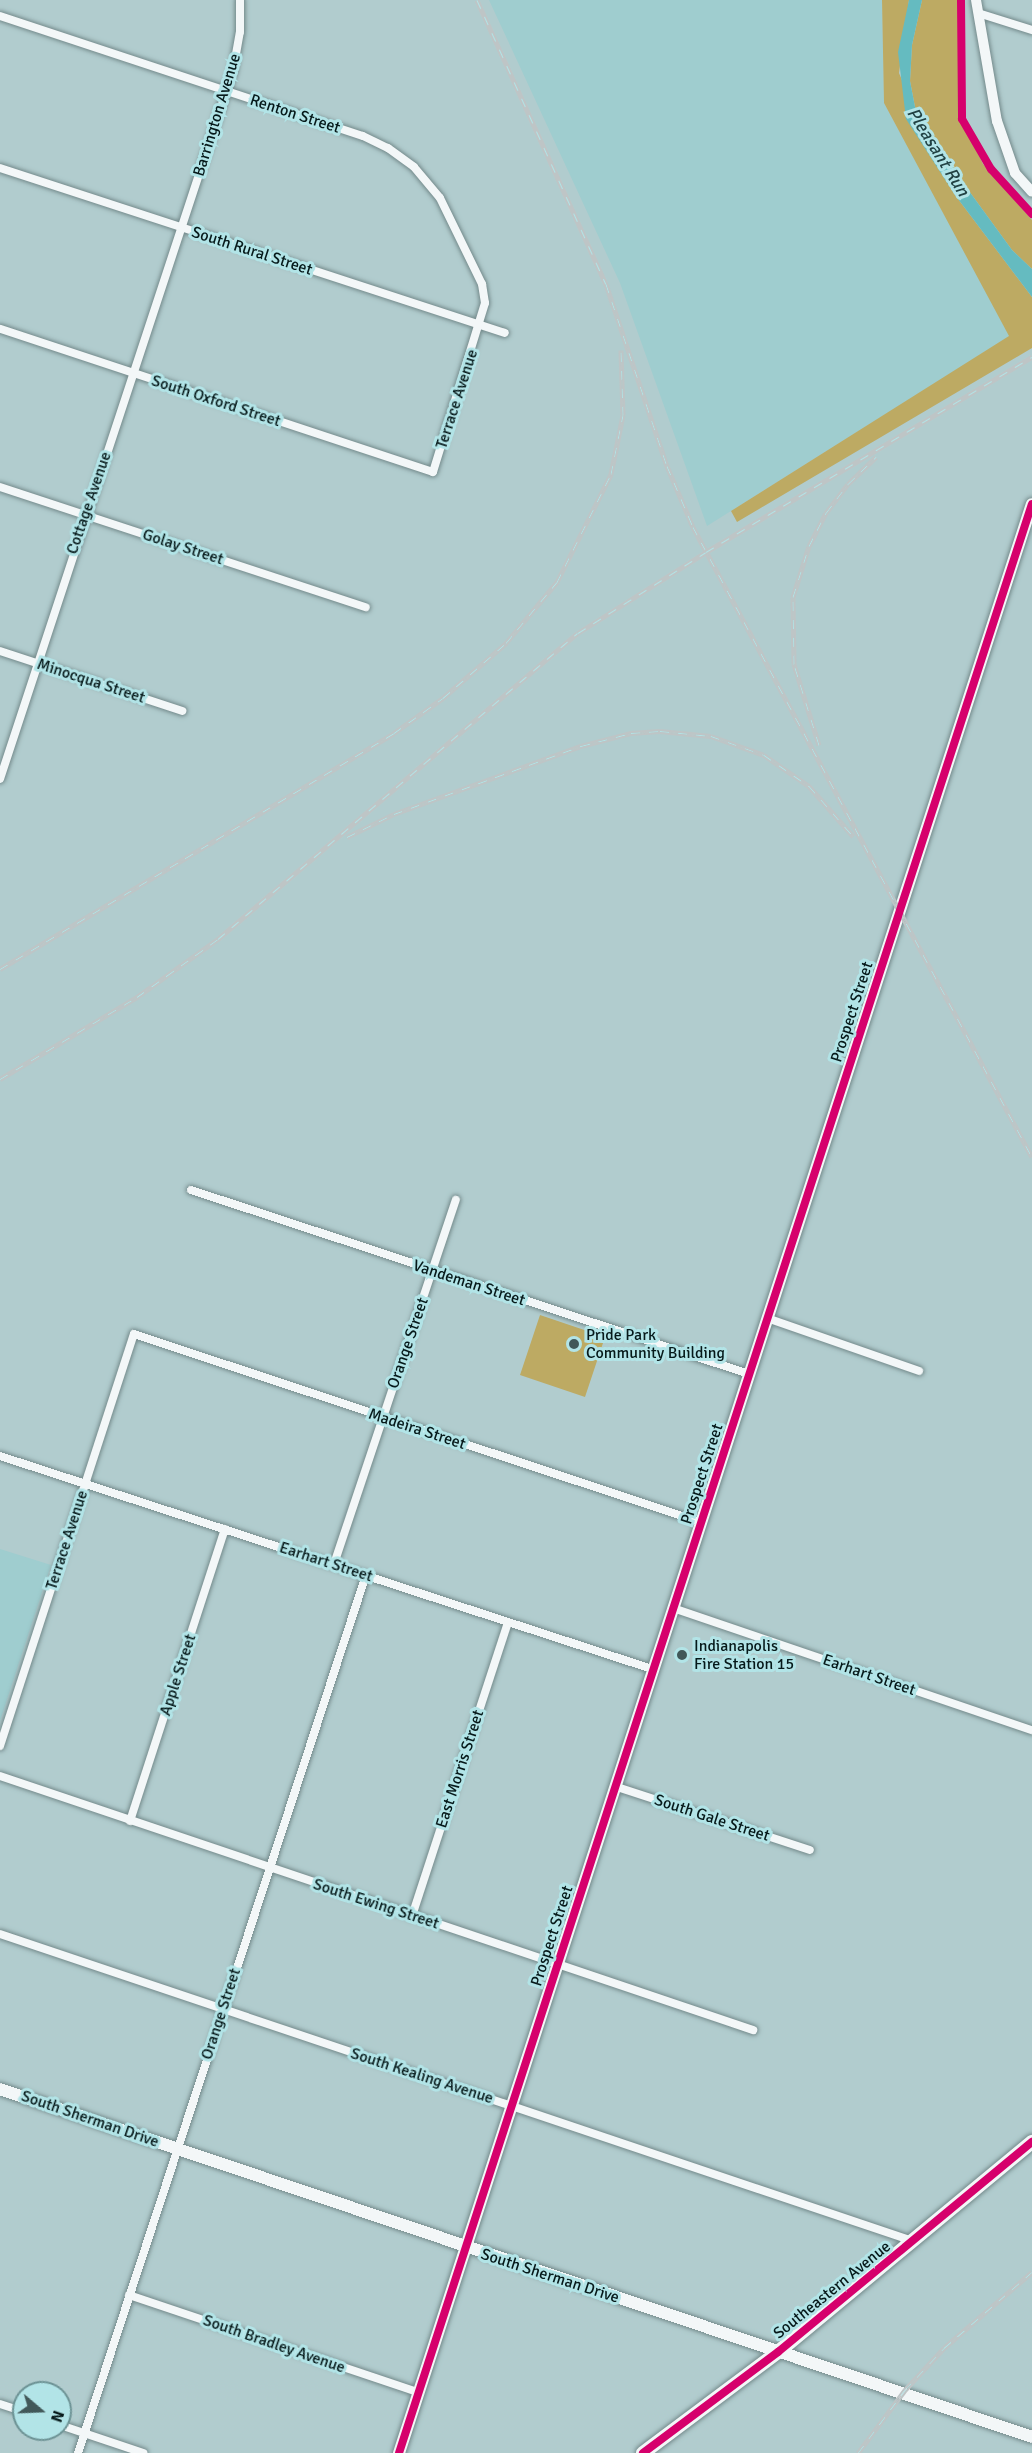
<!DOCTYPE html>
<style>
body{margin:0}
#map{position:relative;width:1032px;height:2453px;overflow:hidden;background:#b1ccce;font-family:Signika,sans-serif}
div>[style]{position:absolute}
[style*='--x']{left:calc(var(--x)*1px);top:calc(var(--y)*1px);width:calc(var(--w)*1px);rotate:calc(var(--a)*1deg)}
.built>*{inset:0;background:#9fcdcf}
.green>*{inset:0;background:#bdaa63}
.water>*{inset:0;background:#65bbc0}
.roads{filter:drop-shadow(0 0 2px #748a8b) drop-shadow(0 0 2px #748a8b)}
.minor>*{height:8px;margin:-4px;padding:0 4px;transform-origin:4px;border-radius:4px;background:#f3f7f8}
.tertiary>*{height:10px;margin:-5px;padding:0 5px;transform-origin:5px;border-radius:5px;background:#f3f7f8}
.secondary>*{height:12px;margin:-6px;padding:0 6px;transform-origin:6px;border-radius:6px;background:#f3f7f8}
.primary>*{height:14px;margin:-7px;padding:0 7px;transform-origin:7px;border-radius:7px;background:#f3f7f8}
.rail>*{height:5px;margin-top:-2.5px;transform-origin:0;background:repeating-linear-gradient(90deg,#b2e4e7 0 9px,#bec5c6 0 18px);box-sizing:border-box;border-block:2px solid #bec5c6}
.cycleway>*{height:8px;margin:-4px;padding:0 4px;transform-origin:4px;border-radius:4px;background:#d6006c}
.dots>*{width:16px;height:16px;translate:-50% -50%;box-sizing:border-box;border:3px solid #b2e4e7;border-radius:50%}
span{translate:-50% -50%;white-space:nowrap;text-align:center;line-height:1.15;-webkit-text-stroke:6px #b2e4e7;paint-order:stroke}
.street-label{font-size:16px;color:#06191a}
.poi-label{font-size:16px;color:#06191a}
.left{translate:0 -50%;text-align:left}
.water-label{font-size:18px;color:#214244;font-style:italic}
.north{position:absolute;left:12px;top:2381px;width:60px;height:60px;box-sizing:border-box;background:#b2e4e7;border:2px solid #6d9395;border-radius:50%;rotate:109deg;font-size:16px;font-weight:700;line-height:24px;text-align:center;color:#06191a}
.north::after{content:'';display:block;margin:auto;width:21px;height:27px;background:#425859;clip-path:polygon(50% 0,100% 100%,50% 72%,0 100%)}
</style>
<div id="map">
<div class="built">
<div style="clip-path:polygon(489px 0,882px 0,884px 103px,1010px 336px,707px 526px,620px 283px)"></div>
<div style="clip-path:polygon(0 1549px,51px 1565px,0 1721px)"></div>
</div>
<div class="green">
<div style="clip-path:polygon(882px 0,909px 0,899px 73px,935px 159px,955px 195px,1032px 297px,1032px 348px,737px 522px,731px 511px,1009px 336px,884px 103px)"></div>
<div style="clip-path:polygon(922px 0,958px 0,958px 113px,983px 164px,1032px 220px,1032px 269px,1012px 250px,961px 180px,915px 107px,910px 81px,912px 45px)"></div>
<div style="clip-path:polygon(540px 1315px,605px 1337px,585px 1397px,520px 1375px)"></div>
</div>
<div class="water">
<div style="clip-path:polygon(909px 0,922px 0,912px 45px,910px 81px,915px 107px,961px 180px,1012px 250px,1032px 269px,1032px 297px,955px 195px,906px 119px,898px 52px)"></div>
</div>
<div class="roads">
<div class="minor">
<div style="--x:978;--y:13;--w:57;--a:17.5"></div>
<div style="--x:0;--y:16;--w:382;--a:18.3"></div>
<div style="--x:363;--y:136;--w:28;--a:26"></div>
<div style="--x:388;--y:148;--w:32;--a:36"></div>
<div style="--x:414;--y:167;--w:40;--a:50"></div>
<div style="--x:440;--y:198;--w:96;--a:64"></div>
<div style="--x:482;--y:284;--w:19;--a:81"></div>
<div style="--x:485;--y:303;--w:177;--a:107.1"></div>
<div style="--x:433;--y:472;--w:456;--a:-161.7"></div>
<div style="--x:0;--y:168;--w:531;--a:18.09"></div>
<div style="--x:0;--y:487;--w:385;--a:18.2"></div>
<div style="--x:0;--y:651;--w:192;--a:18.2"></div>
<div style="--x:0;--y:779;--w:745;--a:-71.78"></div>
<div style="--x:233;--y:71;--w:40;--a:-80"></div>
<div style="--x:240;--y:32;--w:32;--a:-90"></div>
<div style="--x:191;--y:1190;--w:588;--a:18.25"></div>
<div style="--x:767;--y:1318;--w:161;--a:19.2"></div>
<div style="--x:0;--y:1456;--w:686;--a:18.09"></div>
<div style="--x:334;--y:1564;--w:384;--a:-71.5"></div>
<div style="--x:673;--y:1608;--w:379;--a:18.8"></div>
<div style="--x:0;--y:1746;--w:433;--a:-72"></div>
<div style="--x:134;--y:1334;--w:596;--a:18.37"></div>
<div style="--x:0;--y:1776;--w:795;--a:18.64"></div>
<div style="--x:614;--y:1786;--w:206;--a:18.1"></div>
<div style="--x:130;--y:1821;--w:307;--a:-72"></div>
<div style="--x:412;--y:1916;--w:309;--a:-71.9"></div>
<div style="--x:0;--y:1934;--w:963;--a:18.59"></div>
<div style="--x:129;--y:2295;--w:305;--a:18.6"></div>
<div style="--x:0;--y:2404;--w:25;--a:18"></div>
<div style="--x:60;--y:2425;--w:88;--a:18.6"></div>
<div style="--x:78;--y:2453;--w:924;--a:-71.84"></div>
</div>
<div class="tertiary">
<div style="--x:976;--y:0;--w:123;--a:80.2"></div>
<div style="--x:997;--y:121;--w:55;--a:70.9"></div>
<div style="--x:1015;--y:173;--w:25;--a:48"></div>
</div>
<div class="secondary">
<div style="--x:0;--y:2089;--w:1089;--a:18.63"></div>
<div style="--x:399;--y:2453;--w:2049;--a:-72.01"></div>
</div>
<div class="primary">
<div style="--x:643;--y:2453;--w:169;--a:-36.8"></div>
<div style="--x:778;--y:2352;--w:330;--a:-39.6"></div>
</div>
</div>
<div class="rail">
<div style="--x:477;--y:0;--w:312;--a:65.6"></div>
<div style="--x:606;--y:284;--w:192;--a:71.5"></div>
<div style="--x:667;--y:466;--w:66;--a:66.9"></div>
<div style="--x:693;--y:527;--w:715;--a:61.72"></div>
<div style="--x:819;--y:745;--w:85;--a:-107.2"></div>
<div style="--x:794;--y:664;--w:67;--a:-90.9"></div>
<div style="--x:793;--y:597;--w:53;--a:-72.6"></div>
<div style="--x:809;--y:546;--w:37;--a:-63"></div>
<div style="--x:826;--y:513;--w:36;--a:-53"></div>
<div style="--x:848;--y:484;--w:39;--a:-44"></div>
<div style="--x:347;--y:837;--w:52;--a:-26.1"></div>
<div style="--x:394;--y:814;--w:199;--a:-20"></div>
<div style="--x:581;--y:746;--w:52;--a:-14.6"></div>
<div style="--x:631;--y:733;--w:29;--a:-4"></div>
<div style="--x:660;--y:731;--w:51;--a:5.6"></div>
<div style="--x:711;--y:736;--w:56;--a:19.7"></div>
<div style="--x:764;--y:755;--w:55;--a:34.6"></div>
<div style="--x:809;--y:786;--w:67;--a:48.7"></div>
<div style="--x:0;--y:969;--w:459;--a:-30.9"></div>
<div style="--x:394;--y:733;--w:60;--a:-35.5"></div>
<div style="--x:443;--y:698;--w:84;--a:-41.1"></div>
<div style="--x:506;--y:643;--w:80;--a:-50.1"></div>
<div style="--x:557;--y:582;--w:121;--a:-63.4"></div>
<div style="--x:611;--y:474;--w:60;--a:-78.5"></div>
<div style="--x:623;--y:415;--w:65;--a:-91.8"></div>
<div style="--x:0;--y:1079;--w:160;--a:-30.9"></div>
<div style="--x:137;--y:997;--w:100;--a:-35.6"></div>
<div style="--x:218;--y:939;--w:472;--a:-40.4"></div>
<div style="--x:578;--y:633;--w:151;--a:-32.3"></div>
<div style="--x:706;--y:552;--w:380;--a:-30.9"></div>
<div style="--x:858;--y:2453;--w:79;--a:-53.3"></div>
<div style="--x:905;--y:2390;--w:57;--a:-47.1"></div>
<div style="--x:944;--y:2348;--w:116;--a:-40.8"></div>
</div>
<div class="cycleway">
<div style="--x:961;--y:0;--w:119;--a:89.5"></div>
<div style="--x:962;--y:119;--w:58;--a:59.9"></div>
<div style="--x:991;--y:169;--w:61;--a:47.7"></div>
<div style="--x:399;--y:2453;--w:2049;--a:-72.01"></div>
<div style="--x:643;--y:2453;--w:169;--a:-36.8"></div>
<div style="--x:778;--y:2352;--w:330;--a:-39.6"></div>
</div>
<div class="dots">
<div style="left:574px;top:1344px;background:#425859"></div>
<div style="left:682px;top:1655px;background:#425859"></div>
</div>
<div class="street-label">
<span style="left:295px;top:114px;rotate:18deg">Renton Street</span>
<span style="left:217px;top:115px;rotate:-73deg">Barrington Avenue</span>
<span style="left:252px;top:251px;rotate:18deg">South Rural Street</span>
<span style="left:457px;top:399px;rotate:-72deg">Terrace Avenue</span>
<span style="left:216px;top:401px;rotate:18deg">South Oxford Street</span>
<span style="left:89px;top:503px;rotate:-71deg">Cottage Avenue</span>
<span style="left:183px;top:547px;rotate:18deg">Golay Street</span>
<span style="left:91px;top:681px;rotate:18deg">Minocqua Street</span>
<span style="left:852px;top:1012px;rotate:-72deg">Prospect Street</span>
<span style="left:469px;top:1283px;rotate:18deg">Vandeman Street</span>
<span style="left:408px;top:1343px;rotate:-71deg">Orange Street</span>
<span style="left:417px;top:1429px;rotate:18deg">Madeira Street</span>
<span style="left:702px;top:1474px;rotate:-72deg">Prospect Street</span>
<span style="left:67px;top:1540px;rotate:-72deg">Terrace Avenue</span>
<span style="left:326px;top:1562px;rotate:18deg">Earhart Street</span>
<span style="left:178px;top:1675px;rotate:-72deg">Apple Street</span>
<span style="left:869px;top:1675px;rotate:19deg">Earhart Street</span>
<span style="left:460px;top:1769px;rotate:-72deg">East Morris Street</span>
<span style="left:712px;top:1818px;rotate:18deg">South Gale Street</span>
<span style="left:376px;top:1904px;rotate:18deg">South Ewing Street</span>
<span style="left:552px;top:1936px;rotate:-72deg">Prospect Street</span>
<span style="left:221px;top:2014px;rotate:-72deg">Orange Street</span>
<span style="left:422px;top:2076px;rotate:18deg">South Kealing Avenue</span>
<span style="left:90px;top:2119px;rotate:19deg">South Sherman Drive</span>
<span style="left:550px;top:2276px;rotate:18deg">South Sherman Drive</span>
<span style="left:832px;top:2290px;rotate:-39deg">Southeastern Avenue</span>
<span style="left:274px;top:2344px;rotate:19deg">South Bradley Avenue</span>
</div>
<div class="poi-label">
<span class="left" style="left:586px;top:1344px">Pride Park<br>Community Building</span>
<span class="left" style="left:694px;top:1655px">Indianapolis<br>Fire Station 15</span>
</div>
<div class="water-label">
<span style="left:938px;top:152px;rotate:58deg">Pleasant Run</span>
</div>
<div class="north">N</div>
</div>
